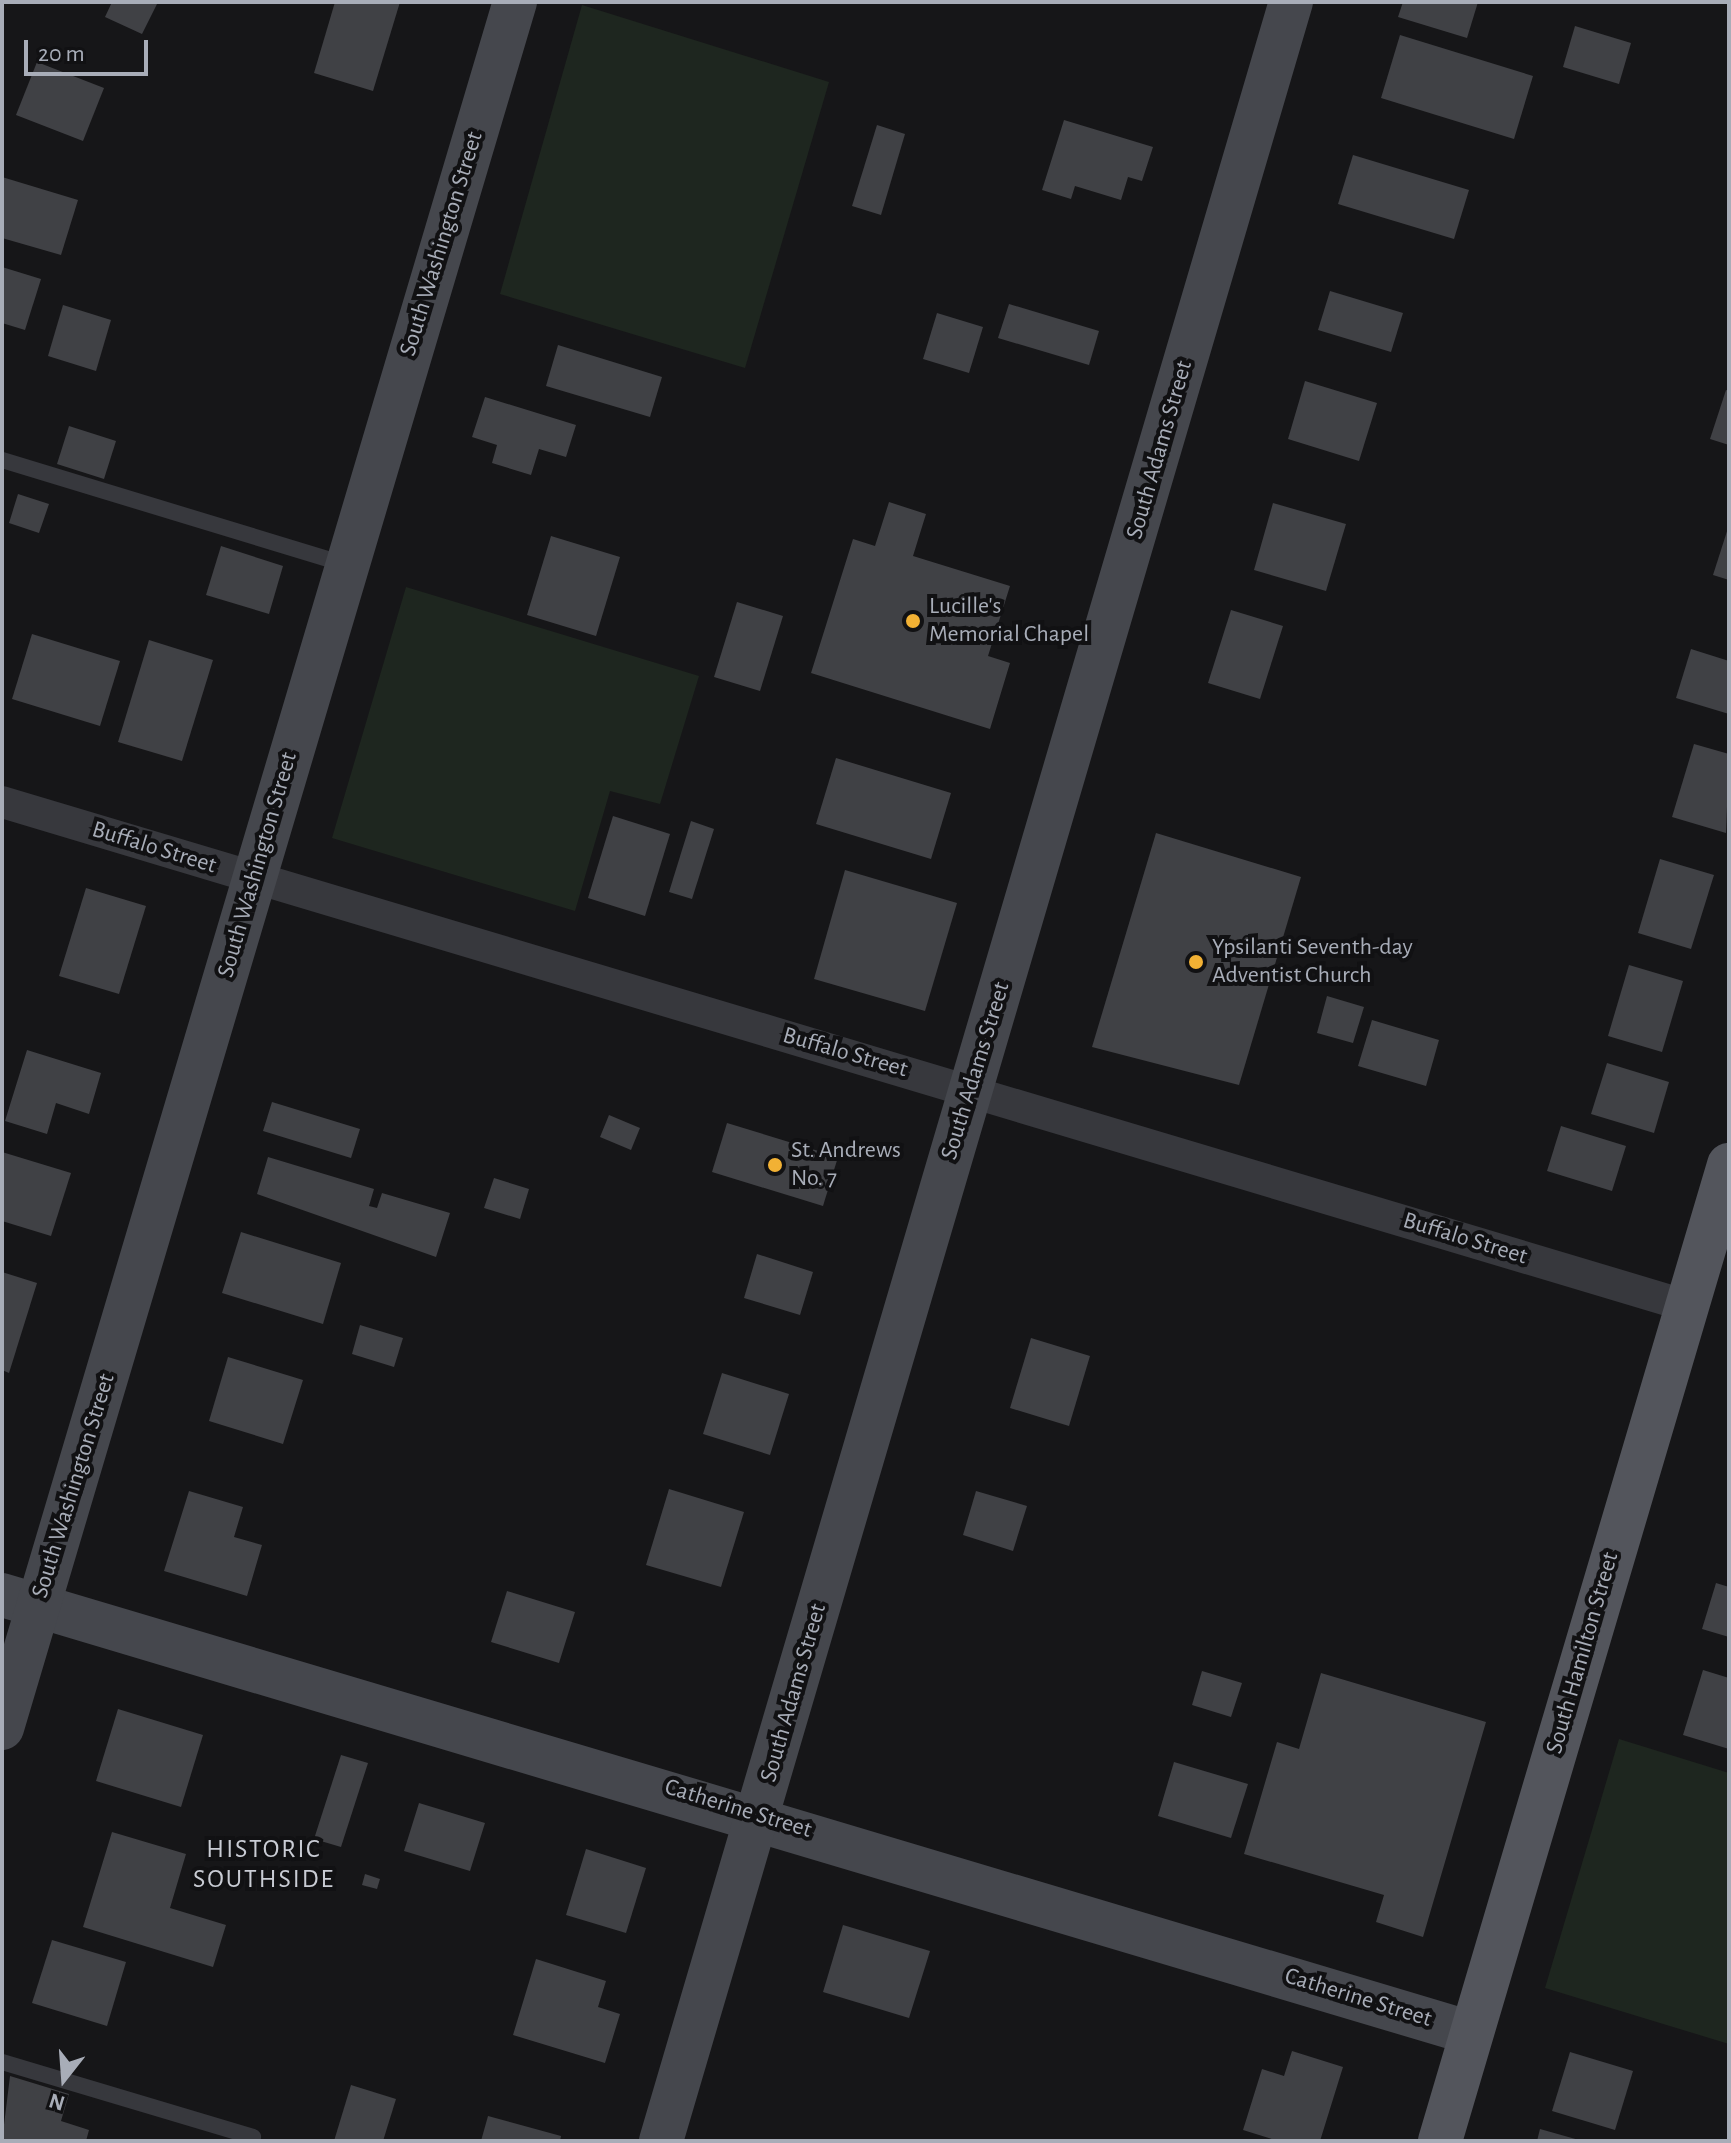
<!DOCTYPE html>
<style>
body{margin:0}
#map{position:relative;width:1731px;height:2143px;overflow:hidden;background:#161618;font-family:"Alegreya Sans",sans-serif}
div>[style]{position:absolute}
[style*='--x']{left:calc(var(--x)*1px);top:calc(var(--y)*1px);width:calc(var(--w)*1px);rotate:calc(var(--a)*1deg)}
.green>*{inset:0;background:#1e261f}
.building>*{inset:0;background:#404145}
.lane>*{height:16px;margin:-8px;padding:0 8px;transform-origin:8px;border-radius:8px;background:#37383d}
.street>*{height:32px;margin:-16px;padding:0 16px;transform-origin:16px;border-radius:16px;background:#37383d}
.secondary>*{height:44px;margin:-22px;padding:0 22px;transform-origin:22px;border-radius:22px;background:#45474d}
.primary>*{height:44px;margin:-22px;padding:0 22px;transform-origin:22px;border-radius:22px;background:#53555c}
.dots>*{width:22px;height:22px;translate:-50% -50%;box-sizing:border-box;border:4px solid #111113;border-radius:50%}
span{translate:-50% -50%;white-space:nowrap;text-align:center;line-height:1.15;-webkit-text-stroke:8px #111113;paint-order:stroke}
.street-label{font-size:24px;color:#a8adb8}
.poi-label{font-size:24px;color:#a8adb8}
.left{translate:0 -50%;text-align:left}
.neighbourhood-label{font-size:26px;color:#c9ccd4;letter-spacing:2px}
.frame{position:absolute;inset:0;border:4px solid #a8adb8;pointer-events:none}
.north{position:absolute;left:24px;top:2039px;width:80px;height:80px;-webkit-text-stroke:6px #111113;paint-order:stroke;rotate:197deg;font-size:22px;font-weight:700;line-height:32px;text-align:center;color:#a8adb8}
.north::after{content:'';display:block;margin:auto;width:28px;height:36px;background:#a8adb8;clip-path:polygon(50% 0,100% 100%,50% 72%,0 100%)}
.scale{position:absolute;left:24px;top:40px;width:124px;height:36px;box-sizing:border-box;border:4px solid #a8adb8;border-top:0;padding-left:10px;font-size:24px;line-height:28px;white-space:nowrap;color:#a8adb8;-webkit-text-stroke:6px #111113;paint-order:stroke}
</style>
<div id="map">
<div class="green">
<div style="clip-path:polygon(582px 5px,829px 82px,745px 368px,500px 294px)"></div>
<div style="clip-path:polygon(406px 587px,699px 676px,660px 804px,610px 791px,575px 911px,332px 838px)"></div>
<div style="clip-path:polygon(1619px 1739px,1729px 1773px,1729px 2044px,1545px 1988px)"></div>
</div>
<div class="building">
<div style="clip-path:polygon(112px 2px,158px 2px,142px 34px,105px 17px)"></div>
<div style="clip-path:polygon(335px 2px,400px 2px,373px 91px,314px 73px)"></div>
<div style="clip-path:polygon(1403px 2px,1478px 2px,1467px 38px,1398px 17px)"></div>
<div style="clip-path:polygon(1575px 26px,1631px 43px,1619px 84px,1563px 67px)"></div>
<div style="clip-path:polygon(1400px 35px,1533px 76px,1514px 139px,1381px 98px)"></div>
<div style="clip-path:polygon(37px 62px,104px 88px,83px 141px,16px 115px)"></div>
<div style="clip-path:polygon(1064px 120px,1153px 147px,1142px 181px,1128px 177px,1121px 200px,1075px 186px,1071px 199px,1042px 190px)"></div>
<div style="clip-path:polygon(877px 125px,905px 134px,881px 215px,852px 206px)"></div>
<div style="clip-path:polygon(1353px 155px,1469px 190px,1454px 239px,1338px 204px)"></div>
<div style="clip-path:polygon(2px 177px,78px 200px,61px 255px,2px 238px)"></div>
<div style="clip-path:polygon(2px 267px,41px 279px,25px 330px,2px 323px)"></div>
<div style="clip-path:polygon(1330px 291px,1403px 313px,1391px 352px,1318px 330px)"></div>
<div style="clip-path:polygon(1009px 304px,1099px 331px,1089px 365px,998px 338px)"></div>
<div style="clip-path:polygon(63px 305px,111px 320px,96px 371px,48px 356px)"></div>
<div style="clip-path:polygon(937px 313px,983px 327px,969px 373px,923px 359px)"></div>
<div style="clip-path:polygon(558px 345px,662px 377px,650px 417px,546px 386px)"></div>
<div style="clip-path:polygon(1305px 381px,1377px 403px,1359px 461px,1288px 439px)"></div>
<div style="clip-path:polygon(1726px 390px,1729px 391px,1729px 445px,1710px 439px)"></div>
<div style="clip-path:polygon(485px 397px,576px 425px,566px 457px,539px 449px,531px 475px,492px 463px,497px 445px,472px 437px)"></div>
<div style="clip-path:polygon(69px 426px,116px 441px,104px 479px,57px 464px)"></div>
<div style="clip-path:polygon(18px 494px,49px 504px,39px 533px,9px 523px)"></div>
<div style="clip-path:polygon(889px 502px,926px 514px,913px 556px,1010px 586px,988px 656px,1010px 663px,990px 729px,811px 673px,853px 539px,875px 546px)"></div>
<div style="clip-path:polygon(1273px 503px,1346px 524px,1326px 591px,1254px 570px)"></div>
<div style="clip-path:polygon(1729px 525px,1729px 580px,1713px 575px)"></div>
<div style="clip-path:polygon(551px 536px,620px 557px,596px 636px,527px 615px)"></div>
<div style="clip-path:polygon(221px 546px,283px 566px,269px 614px,206px 595px)"></div>
<div style="clip-path:polygon(737px 602px,783px 616px,760px 691px,714px 677px)"></div>
<div style="clip-path:polygon(1231px 610px,1283px 626px,1260px 699px,1208px 683px)"></div>
<div style="clip-path:polygon(32px 634px,120px 661px,100px 726px,12px 699px)"></div>
<div style="clip-path:polygon(149px 640px,213px 660px,182px 761px,118px 742px)"></div>
<div style="clip-path:polygon(1691px 649px,1729px 661px,1729px 714px,1676px 698px)"></div>
<div style="clip-path:polygon(1694px 744px,1729px 754px,1726px 833px,1672px 817px)"></div>
<div style="clip-path:polygon(836px 758px,951px 793px,931px 859px,816px 824px)"></div>
<div style="clip-path:polygon(613px 816px,670px 834px,645px 916px,588px 898px)"></div>
<div style="clip-path:polygon(691px 821px,714px 829px,692px 899px,669px 892px)"></div>
<div style="clip-path:polygon(1156px 833px,1301px 877px,1239px 1085px,1092px 1047px)"></div>
<div style="clip-path:polygon(1660px 859px,1714px 875px,1691px 949px,1638px 933px)"></div>
<div style="clip-path:polygon(845px 870px,957px 903px,925px 1011px,814px 979px)"></div>
<div style="clip-path:polygon(86px 888px,146px 906px,119px 994px,59px 976px)"></div>
<div style="clip-path:polygon(1629px 965px,1683px 981px,1662px 1052px,1608px 1036px)"></div>
<div style="clip-path:polygon(1327px 996px,1364px 1007px,1353px 1043px,1317px 1033px)"></div>
<div style="clip-path:polygon(1372px 1020px,1439px 1040px,1426px 1086px,1358px 1066px)"></div>
<div style="clip-path:polygon(27px 1050px,101px 1073px,89px 1114px,56px 1103px,47px 1134px,5px 1121px)"></div>
<div style="clip-path:polygon(1607px 1063px,1669px 1082px,1654px 1133px,1591px 1114px)"></div>
<div style="clip-path:polygon(272px 1102px,360px 1129px,351px 1158px,263px 1131px)"></div>
<div style="clip-path:polygon(609px 1115px,640px 1128px,631px 1150px,600px 1137px)"></div>
<div style="clip-path:polygon(727px 1123px,838px 1157px,823px 1206px,712px 1172px)"></div>
<div style="clip-path:polygon(1561px 1126px,1626px 1146px,1612px 1191px,1547px 1171px)"></div>
<div style="clip-path:polygon(2px 1152px,71px 1173px,51px 1236px,2px 1221px)"></div>
<div style="clip-path:polygon(268px 1157px,374px 1189px,369px 1206px,377px 1208px,382px 1193px,450px 1213px,436px 1257px,257px 1194px)"></div>
<div style="clip-path:polygon(494px 1178px,529px 1189px,520px 1219px,484px 1208px)"></div>
<div style="clip-path:polygon(241px 1232px,341px 1263px,323px 1324px,222px 1293px)"></div>
<div style="clip-path:polygon(757px 1254px,813px 1272px,800px 1315px,744px 1298px)"></div>
<div style="clip-path:polygon(2px 1272px,37px 1283px,9px 1373px,2px 1370px)"></div>
<div style="clip-path:polygon(360px 1325px,403px 1338px,394px 1367px,352px 1354px)"></div>
<div style="clip-path:polygon(1031px 1338px,1090px 1356px,1069px 1426px,1010px 1408px)"></div>
<div style="clip-path:polygon(228px 1357px,303px 1380px,283px 1444px,209px 1421px)"></div>
<div style="clip-path:polygon(722px 1373px,789px 1394px,770px 1455px,703px 1434px)"></div>
<div style="clip-path:polygon(669px 1489px,744px 1512px,721px 1587px,646px 1565px)"></div>
<div style="clip-path:polygon(189px 1491px,243px 1507px,234px 1537px,262px 1545px,247px 1596px,164px 1571px)"></div>
<div style="clip-path:polygon(976px 1491px,1027px 1506px,1013px 1551px,963px 1535px)"></div>
<div style="clip-path:polygon(1716px 1583px,1729px 1587px,1729px 1637px,1702px 1629px)"></div>
<div style="clip-path:polygon(507px 1591px,575px 1612px,559px 1663px,491px 1642px)"></div>
<div style="clip-path:polygon(1703px 1670px,1729px 1678px,1729px 1749px,1683px 1735px)"></div>
<div style="clip-path:polygon(1202px 1671px,1242px 1683px,1231px 1717px,1192px 1705px)"></div>
<div style="clip-path:polygon(1321px 1673px,1486px 1722px,1423px 1937px,1376px 1922px,1384px 1895px,1244px 1854px,1277px 1742px,1299px 1749px)"></div>
<div style="clip-path:polygon(118px 1709px,203px 1735px,181px 1807px,96px 1781px)"></div>
<div style="clip-path:polygon(341px 1755px,368px 1763px,341px 1847px,314px 1839px)"></div>
<div style="clip-path:polygon(1174px 1762px,1248px 1784px,1231px 1838px,1158px 1816px)"></div>
<div style="clip-path:polygon(419px 1803px,485px 1823px,470px 1871px,404px 1851px)"></div>
<div style="clip-path:polygon(112px 1832px,186px 1854px,170px 1908px,226px 1925px,213px 1967px,83px 1927px)"></div>
<div style="clip-path:polygon(586px 1849px,646px 1868px,626px 1933px,566px 1915px)"></div>
<div style="clip-path:polygon(365px 1874px,380px 1879px,377px 1889px,362px 1885px)"></div>
<div style="clip-path:polygon(843px 1925px,930px 1951px,909px 2018px,823px 1992px)"></div>
<div style="clip-path:polygon(52px 1940px,126px 1962px,107px 2026px,32px 2003px)"></div>
<div style="clip-path:polygon(536px 1959px,606px 1981px,598px 2007px,620px 2014px,605px 2063px,513px 2035px)"></div>
<div style="clip-path:polygon(1292px 2051px,1343px 2067px,1320px 2141px,1278px 2141px,1243px 2130px,1262px 2069px,1284px 2076px)"></div>
<div style="clip-path:polygon(1570px 2052px,1633px 2071px,1615px 2130px,1552px 2111px)"></div>
<div style="clip-path:polygon(10px 2076px,69px 2094px,61px 2121px,89px 2130px,86px 2141px,2px 2141px)"></div>
<div style="clip-path:polygon(351px 2085px,396px 2099px,383px 2141px,334px 2141px)"></div>
<div style="clip-path:polygon(488px 2116px,561px 2136px,560px 2141px,481px 2141px)"></div>
<div style="clip-path:polygon(1540px 2129px,1579px 2140px,1579px 2141px,1537px 2141px)"></div>
</div>
<div class="lane">
<div style="--x:2;--y:460;--w:358;--a:16.9"></div>
<div style="--x:2;--y:2062;--w:262;--a:16.6"></div>
</div>
<div class="street">
<div style="--x:2;--y:802;--w:1759;--a:16.65"></div>
</div>
<div class="secondary">
<div style="--x:2;--y:1595;--w:1533;--a:16.6"></div>
<div style="--x:2;--y:1728;--w:1801;--a:-73.45"></div>
<div style="--x:661;--y:2141;--w:2230;--a:-73.59"></div>
</div>
<div class="primary">
<div style="--x:1440;--y:2141;--w:1018;--a:-73.51"></div>
</div>
<div class="dots">
<div style="left:913px;top:621px;background:#f2b134"></div>
<div style="left:1196px;top:962px;background:#f2b134"></div>
<div style="left:775px;top:1165px;background:#f2b134"></div>
</div>
<div class="street-label">
<span style="left:442px;top:244px;rotate:-73deg">South Washington Street</span>
<span style="left:1160px;top:450px;rotate:-74deg">South Adams Street</span>
<span style="left:154px;top:848px;rotate:17deg">Buffalo Street</span>
<span style="left:258px;top:865px;rotate:-74deg">South Washington Street</span>
<span style="left:845px;top:1053px;rotate:16deg">Buffalo Street</span>
<span style="left:976px;top:1071px;rotate:-73deg">South Adams Street</span>
<span style="left:1465px;top:1239px;rotate:17deg">Buffalo Street</span>
<span style="left:74px;top:1486px;rotate:-73deg">South Washington Street</span>
<span style="left:1583px;top:1653px;rotate:-74deg">South Hamilton Street</span>
<span style="left:794px;top:1693px;rotate:-74deg">South Adams Street</span>
<span style="left:738px;top:1809px;rotate:17deg">Catherine Street</span>
<span style="left:1358px;top:1998px;rotate:17deg">Catherine Street</span>
</div>
<div class="poi-label">
<span class="left" style="left:929px;top:621px">Lucille's<br>Memorial Chapel</span>
<span class="left" style="left:1212px;top:962px">Ypsilanti Seventh-day<br>Adventist Church</span>
<span class="left" style="left:791px;top:1165px">St. Andrews<br>No. 7</span>
</div>
<div class="neighbourhood-label">
<span style="left:264px;top:1865px">HISTORIC<br>SOUTHSIDE</span>
</div>
<div class="frame"></div>
<div class="north">N</div>
<div class="scale">20 m</div>
</div>
